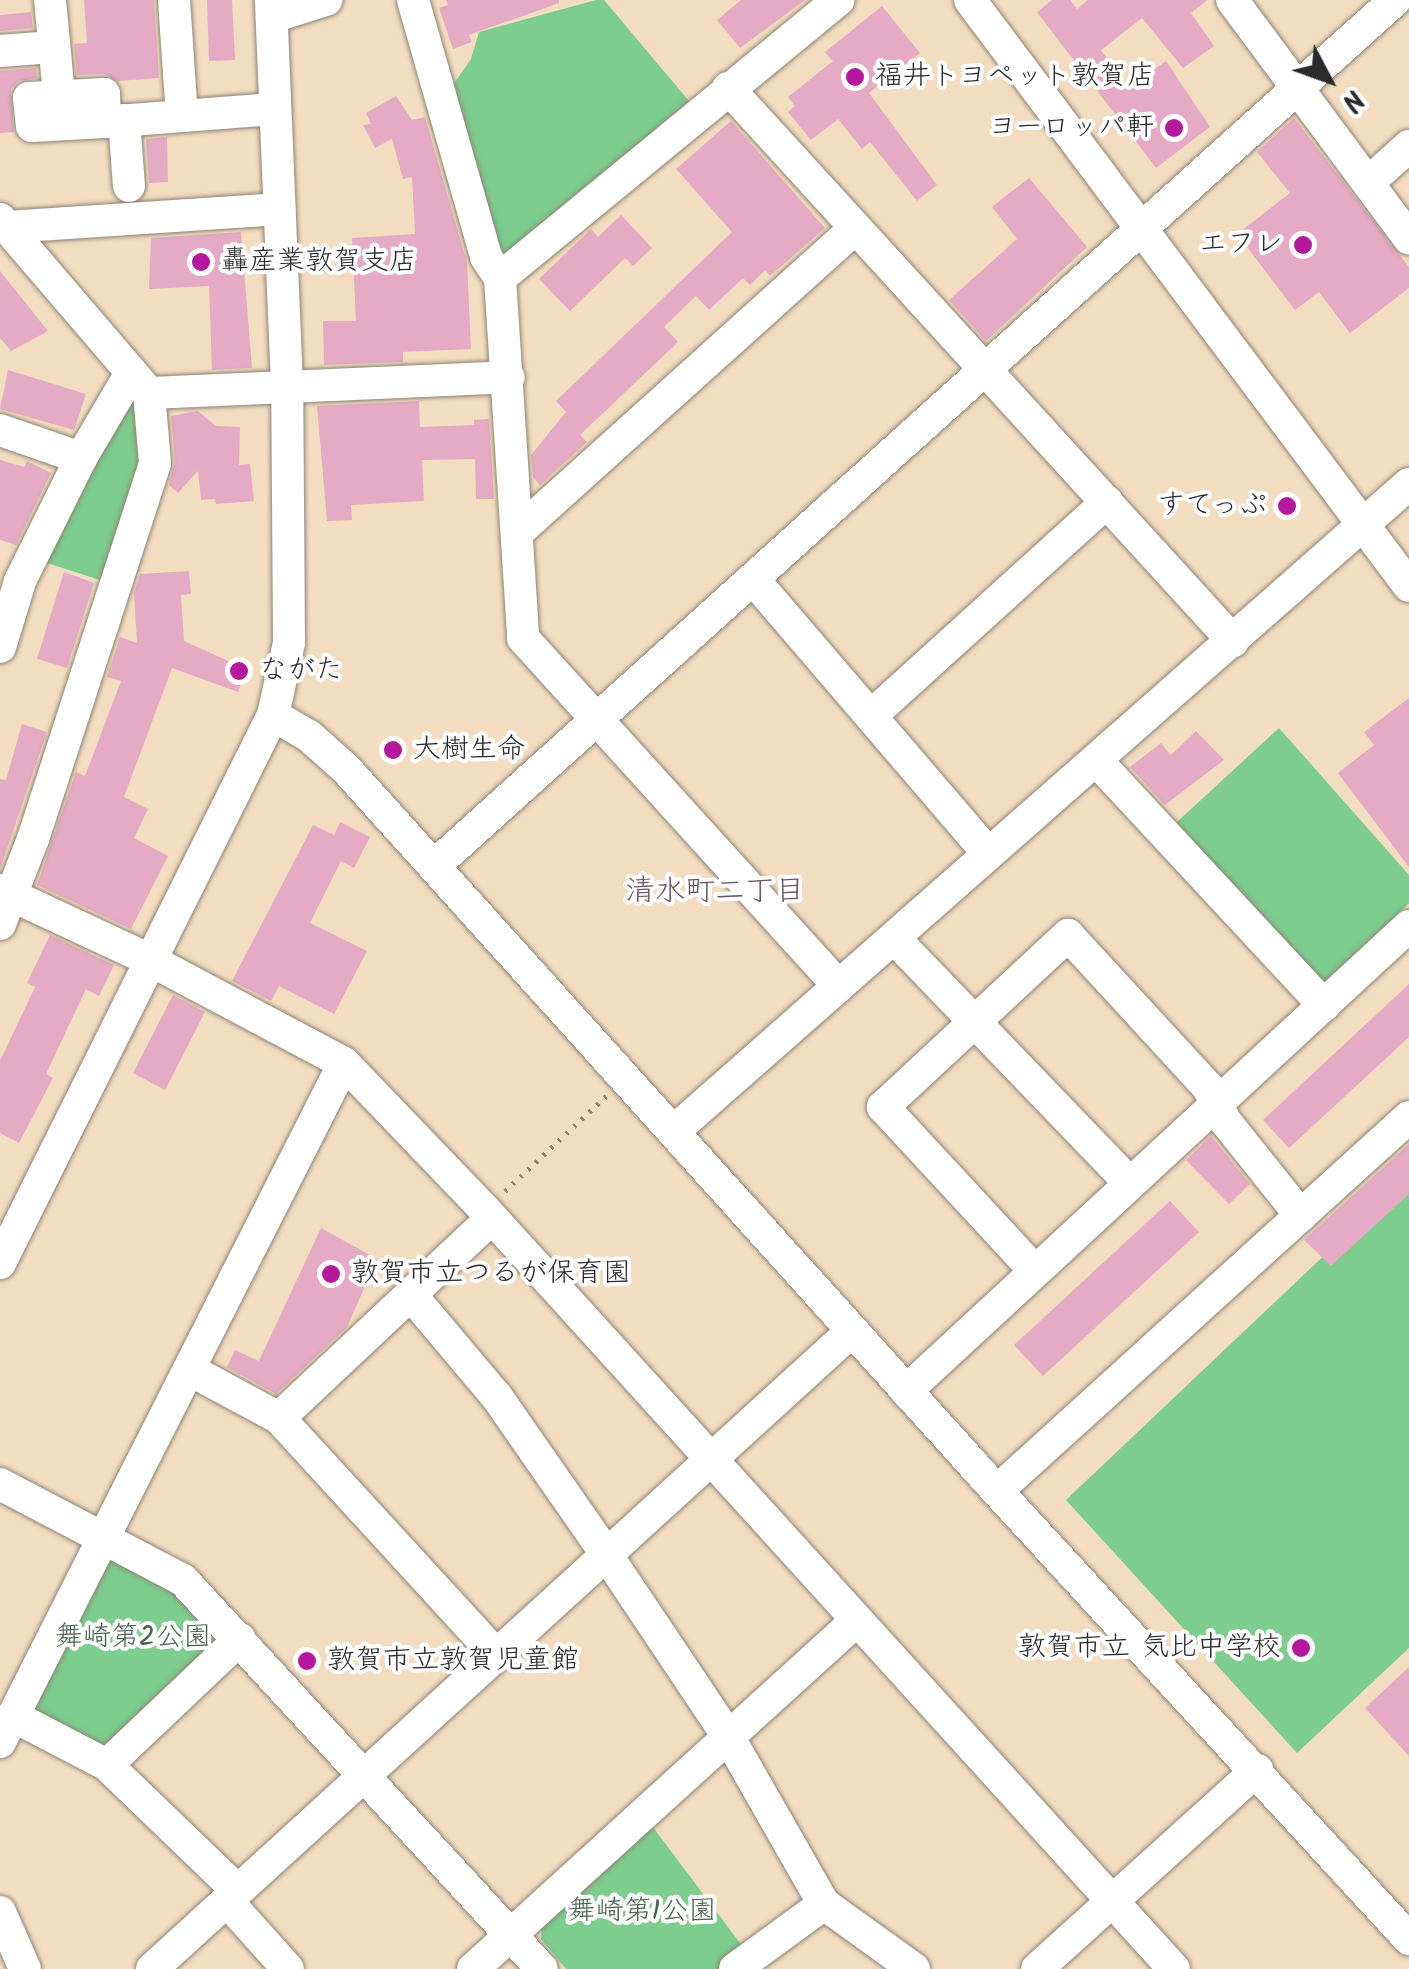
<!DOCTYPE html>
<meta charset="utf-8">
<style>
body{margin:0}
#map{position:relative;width:1409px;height:1969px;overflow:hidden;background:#f2ddc0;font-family:Kalam,"Klee One",sans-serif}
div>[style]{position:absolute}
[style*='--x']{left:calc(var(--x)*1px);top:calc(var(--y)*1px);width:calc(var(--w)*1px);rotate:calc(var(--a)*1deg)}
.green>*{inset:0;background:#7ccd8e}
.building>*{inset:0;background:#e5abc4}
.path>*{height:5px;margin-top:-2.5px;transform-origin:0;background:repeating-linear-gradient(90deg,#8e8476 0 2.5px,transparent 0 10.5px)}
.roads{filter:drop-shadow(0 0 2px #8e8476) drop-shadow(0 0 2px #8e8476)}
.minor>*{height:32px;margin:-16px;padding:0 16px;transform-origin:16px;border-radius:16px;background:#fff}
.dots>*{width:28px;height:28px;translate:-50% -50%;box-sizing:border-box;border:5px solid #fff;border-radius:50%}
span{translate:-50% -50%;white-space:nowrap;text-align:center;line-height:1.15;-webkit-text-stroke:8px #fff;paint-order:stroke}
.poi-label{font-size:28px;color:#2b2b2b}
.left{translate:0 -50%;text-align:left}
.right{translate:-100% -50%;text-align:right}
.park-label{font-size:28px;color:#47644e}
.neighbourhood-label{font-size:30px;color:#6c5861}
.north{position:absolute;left:1279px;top:30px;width:100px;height:100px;-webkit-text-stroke:8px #fff;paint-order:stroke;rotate:131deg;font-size:28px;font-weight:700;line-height:40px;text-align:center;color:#2b2b2b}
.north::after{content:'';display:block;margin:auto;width:35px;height:45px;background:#2b2b2b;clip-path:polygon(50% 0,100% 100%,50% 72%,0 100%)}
</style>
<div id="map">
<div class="green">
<div style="clip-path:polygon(596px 0,604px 0,689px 101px,508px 255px,498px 255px,451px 88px,471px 59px,479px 32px)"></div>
<div style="clip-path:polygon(128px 399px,137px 405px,143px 463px,103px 581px,47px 563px)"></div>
<div style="clip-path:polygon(1279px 728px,1409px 875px,1409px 903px,1328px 981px,1312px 979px,1177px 822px)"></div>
<div style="clip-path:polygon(1409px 1175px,1409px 1648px,1297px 1753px,1066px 1500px)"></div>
<div style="clip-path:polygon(110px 1554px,174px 1586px,221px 1636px,109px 1749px,29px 1713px)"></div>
<div style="clip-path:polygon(652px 1826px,746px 1951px,722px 1969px,566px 1969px,541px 1939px,542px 1922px)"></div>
</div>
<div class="building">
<div style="clip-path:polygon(84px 0,154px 0,159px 78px,118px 81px,104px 74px,77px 75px,74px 44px,87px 43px)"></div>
<div style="clip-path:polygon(207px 0,232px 0,235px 60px,209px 61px)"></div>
<div style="clip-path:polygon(446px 0,559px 0,559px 3px,469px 35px,472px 42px,453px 49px,439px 8px,448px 5px)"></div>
<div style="clip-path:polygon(741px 0,805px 0,740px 48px,717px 20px)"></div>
<div style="clip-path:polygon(1052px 0,1070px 0,1077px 9px,1088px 0,1207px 0,1191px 13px,1214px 46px,1183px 68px,1142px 18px,1101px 50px,1129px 88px,1166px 61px,1210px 127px,1156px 168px,1037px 12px)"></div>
<div style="clip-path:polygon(882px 6px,920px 53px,869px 93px,937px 185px,917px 201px,870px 142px,862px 149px,838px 119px,811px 140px,788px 112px,795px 106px,788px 97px,833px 61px,825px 52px)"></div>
<div style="clip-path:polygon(31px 12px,33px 28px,0 31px,0 15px)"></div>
<div style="clip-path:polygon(36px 68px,37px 78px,19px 81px,11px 89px,14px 132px,0 133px,0 71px)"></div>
<div style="clip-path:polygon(396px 96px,412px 120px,425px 117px,467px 263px,471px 349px,403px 352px,403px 362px,324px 365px,323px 321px,356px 321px,352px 238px,415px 234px,412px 177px,403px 179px,392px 139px,375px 148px,363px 125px,371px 124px,366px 113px)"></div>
<div style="clip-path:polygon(1294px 118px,1409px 267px,1409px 288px,1350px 333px,1319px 292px,1295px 310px,1237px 234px,1290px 193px,1257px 152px)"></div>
<div style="clip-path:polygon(731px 121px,825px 228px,770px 276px,765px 270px,750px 285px,743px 278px,709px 310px,696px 296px,664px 327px,678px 342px,580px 435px,587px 442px,540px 485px,533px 477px,531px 455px,566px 412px,556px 401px,732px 232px,676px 169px)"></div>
<div style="clip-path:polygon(167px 137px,168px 182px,149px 183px,146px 139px)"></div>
<div style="clip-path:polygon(1029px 178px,1087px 247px,986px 341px,949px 300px,1017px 239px,992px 207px)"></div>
<div style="clip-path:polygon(621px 215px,652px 248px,633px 266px,625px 258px,570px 311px,539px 279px,591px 229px,598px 237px)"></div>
<div style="clip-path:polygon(241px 232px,252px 368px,212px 370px,209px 286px,149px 289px,151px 238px)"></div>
<div style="clip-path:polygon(0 271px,48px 331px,11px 351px,0 338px)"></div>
<div style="clip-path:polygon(8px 370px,86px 394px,74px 430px,0 409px)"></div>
<div style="clip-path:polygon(419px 401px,420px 427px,474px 425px,474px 420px,489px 419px,494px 499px,476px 499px,475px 459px,422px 460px,424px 501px,351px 505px,352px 520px,327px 521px,317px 406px)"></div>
<div style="clip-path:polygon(198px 411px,216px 426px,240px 427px,239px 465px,250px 464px,254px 501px,216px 504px,215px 499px,201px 500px,198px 471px,178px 493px,169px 485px,175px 462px,171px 416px)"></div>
<div style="clip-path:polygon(0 460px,24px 467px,27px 461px,51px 473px,16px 545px,0 540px)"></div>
<div style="clip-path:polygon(189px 571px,191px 594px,181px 595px,184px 641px,246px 669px,238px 692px,172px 668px,124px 797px,148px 809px,134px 838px,168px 856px,131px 929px,37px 885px,76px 772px,85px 776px,121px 681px,107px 677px,120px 637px,137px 643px,134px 593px,140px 574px)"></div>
<div style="clip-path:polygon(64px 572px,94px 583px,67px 668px,37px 659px)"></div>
<div style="clip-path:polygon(1409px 698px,1409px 867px,1338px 773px,1374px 745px,1364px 732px)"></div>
<div style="clip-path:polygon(22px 724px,47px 732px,0 869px,0 779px,6px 780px)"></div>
<div style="clip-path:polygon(1196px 731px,1224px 760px,1165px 805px,1130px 767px,1161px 743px,1171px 755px)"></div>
<div style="clip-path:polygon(340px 822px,370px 837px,354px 868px,341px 861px,310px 923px,367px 951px,334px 1014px,279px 986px,271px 1001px,232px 981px,313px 825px,334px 835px)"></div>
<div style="clip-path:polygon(50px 935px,114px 965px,99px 996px,86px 989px,46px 1074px,53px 1078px,19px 1143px,0 1133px,0 1061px,35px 987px,27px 983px)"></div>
<div style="clip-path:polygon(1409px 984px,1409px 1037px,1289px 1148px,1263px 1120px)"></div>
<div style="clip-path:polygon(173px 995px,205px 1012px,165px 1090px,133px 1073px)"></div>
<div style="clip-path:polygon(1211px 1136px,1250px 1184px,1229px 1204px,1186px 1160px)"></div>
<div style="clip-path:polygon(1409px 1144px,1409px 1194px,1331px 1266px,1304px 1240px)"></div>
<div style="clip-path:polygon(1170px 1201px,1199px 1232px,1043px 1376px,1014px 1345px)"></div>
<div style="clip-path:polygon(321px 1228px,377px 1259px,347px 1327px,276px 1394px,227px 1367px,235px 1350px,259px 1361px)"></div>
<div style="clip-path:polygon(1409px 1667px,1409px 1756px,1365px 1708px)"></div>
</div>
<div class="path">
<div style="--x:505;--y:1191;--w:139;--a:-43.2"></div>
</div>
<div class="roads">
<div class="minor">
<div style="--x:50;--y:0;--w:96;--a:84.6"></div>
<div style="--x:174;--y:0;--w:116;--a:86.1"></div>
<div style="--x:413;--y:0;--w:267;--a:74.1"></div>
<div style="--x:486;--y:257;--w:25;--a:56"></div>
<div style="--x:500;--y:278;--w:361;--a:86.3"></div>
<div style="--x:523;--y:638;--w:470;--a:47.8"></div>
<div style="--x:970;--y:0;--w:732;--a:53.16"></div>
<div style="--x:1232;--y:0;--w:297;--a:53.4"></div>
<div style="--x:272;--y:17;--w:57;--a:-17.5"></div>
<div style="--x:0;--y:51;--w:53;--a:-4.3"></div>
<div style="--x:728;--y:88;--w:749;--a:47.6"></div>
<div style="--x:124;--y:120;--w:66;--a:85.7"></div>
<div style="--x:105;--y:122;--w:28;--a:-92"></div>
<div style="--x:104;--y:94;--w:75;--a:176.9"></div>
<div style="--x:29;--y:98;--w:28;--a:84"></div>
<div style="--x:32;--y:126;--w:73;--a:-3.1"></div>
<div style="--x:105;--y:122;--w:169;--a:-4.4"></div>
<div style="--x:1368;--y:183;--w:55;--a:-42.1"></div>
<div style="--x:0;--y:219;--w:229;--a:49.4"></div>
<div style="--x:149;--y:393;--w:360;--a:-2.5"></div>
<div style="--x:8;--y:227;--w:272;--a:-3.8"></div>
<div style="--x:500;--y:278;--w:438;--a:-39.4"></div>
<div style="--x:0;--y:430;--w:86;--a:19.1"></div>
<div style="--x:519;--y:531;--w:451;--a:-42"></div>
<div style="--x:753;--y:579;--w:362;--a:49.4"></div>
<div style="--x:0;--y:647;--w:69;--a:-73.1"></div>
<div style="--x:20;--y:581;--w:137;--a:-63.6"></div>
<div style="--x:81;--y:458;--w:99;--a:-59.5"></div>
<div style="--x:873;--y:714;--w:316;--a:-42.2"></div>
<div style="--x:273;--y:715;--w:42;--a:30.3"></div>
<div style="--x:309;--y:736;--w:50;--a:41.7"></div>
<div style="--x:346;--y:769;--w:972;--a:47.96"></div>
<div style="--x:997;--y:1491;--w:609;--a:47.4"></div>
<div style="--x:1096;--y:760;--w:335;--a:47.1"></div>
<div style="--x:434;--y:866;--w:1294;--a:-42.02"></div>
<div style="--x:0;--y:890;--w:168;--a:25"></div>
<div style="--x:152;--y:961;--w:217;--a:28"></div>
<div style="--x:344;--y:1063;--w:204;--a:46.2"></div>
<div style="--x:485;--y:1210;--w:1025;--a:47.77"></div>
<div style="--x:0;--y:924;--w:91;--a:-68.8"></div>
<div style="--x:33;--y:839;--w:395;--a:-72"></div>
<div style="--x:155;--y:463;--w:70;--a:-94.9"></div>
<div style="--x:894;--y:938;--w:340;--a:46.1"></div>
<div style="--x:674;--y:1131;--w:979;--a:-41.36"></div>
<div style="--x:0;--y:1263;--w:612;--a:-63.52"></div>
<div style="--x:273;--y:715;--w:74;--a:-77.5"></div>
<div style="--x:289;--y:643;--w:258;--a:-90.4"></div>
<div style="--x:287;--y:385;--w:385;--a:-92.4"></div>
<div style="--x:1035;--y:1271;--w:224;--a:-132.8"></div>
<div style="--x:883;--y:1107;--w:253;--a:-42.9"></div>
<div style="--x:1068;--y:935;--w:207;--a:47.4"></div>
<div style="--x:1208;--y:1087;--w:39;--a:63"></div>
<div style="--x:1226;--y:1122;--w:120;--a:51.4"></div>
<div style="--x:411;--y:1295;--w:133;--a:49.9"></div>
<div style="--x:497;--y:1397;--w:191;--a:55.2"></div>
<div style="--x:606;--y:1554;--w:219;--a:56.2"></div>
<div style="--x:728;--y:1736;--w:193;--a:60.3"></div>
<div style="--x:824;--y:1904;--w:111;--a:35.8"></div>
<div style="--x:190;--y:1370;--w:101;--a:28.3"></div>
<div style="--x:279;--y:1418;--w:321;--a:47.5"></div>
<div style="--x:906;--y:1391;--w:685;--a:-42.75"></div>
<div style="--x:279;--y:1418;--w:289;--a:-43.2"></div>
<div style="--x:0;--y:1484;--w:207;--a:27.7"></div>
<div style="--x:183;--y:1580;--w:529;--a:47.3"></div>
<div style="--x:997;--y:1491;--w:556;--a:-42.23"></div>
<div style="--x:13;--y:1716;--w:106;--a:27.5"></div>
<div style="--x:107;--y:1765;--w:180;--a:43.9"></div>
<div style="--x:0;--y:1742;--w:761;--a:-63.13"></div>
<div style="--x:107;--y:1765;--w:183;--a:-43.5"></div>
<div style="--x:227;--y:1901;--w:91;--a:48.1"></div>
<div style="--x:0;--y:1912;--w:62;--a:66.3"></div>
<div style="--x:152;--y:1969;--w:947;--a:-42.35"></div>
<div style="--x:473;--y:1969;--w:517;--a:-42.26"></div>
<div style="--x:735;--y:1969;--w:110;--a:-36.1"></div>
<div style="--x:1037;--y:1969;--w:297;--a:-42.1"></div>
</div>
</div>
<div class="dots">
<div style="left:855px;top:77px;background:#b5179e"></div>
<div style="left:1174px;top:128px;background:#b5179e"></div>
<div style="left:1303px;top:245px;background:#b5179e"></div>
<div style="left:201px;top:262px;background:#b5179e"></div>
<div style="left:1287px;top:506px;background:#b5179e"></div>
<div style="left:239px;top:671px;background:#b5179e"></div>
<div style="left:393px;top:750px;background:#b5179e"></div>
<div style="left:331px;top:1274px;background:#b5179e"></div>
<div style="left:1301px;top:1648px;background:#b5179e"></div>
<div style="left:307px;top:1661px;background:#b5179e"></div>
</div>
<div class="poi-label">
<span class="left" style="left:875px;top:77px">福井トヨペット敦賀店</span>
<span class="right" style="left:1154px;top:128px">ヨーロッパ軒</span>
<span class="right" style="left:1283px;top:245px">エフレ</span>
<span class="left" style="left:221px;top:262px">轟産業敦賀支店</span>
<span class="right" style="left:1267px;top:506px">すてっぷ</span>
<span class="left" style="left:259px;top:671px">ながた</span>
<span class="left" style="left:413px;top:750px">大樹生命</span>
<span class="left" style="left:351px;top:1274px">敦賀市立つるが保育園</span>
<span class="right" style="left:1281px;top:1648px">敦賀市立 気比中学校</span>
<span class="left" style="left:327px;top:1661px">敦賀市立敦賀児童館</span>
</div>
<div class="park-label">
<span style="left:133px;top:1638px">舞崎第2公園</span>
<span style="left:642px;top:1912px">舞崎第1公園</span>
</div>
<div class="neighbourhood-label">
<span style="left:715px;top:892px">清水町二丁目</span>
</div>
<div class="north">N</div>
</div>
